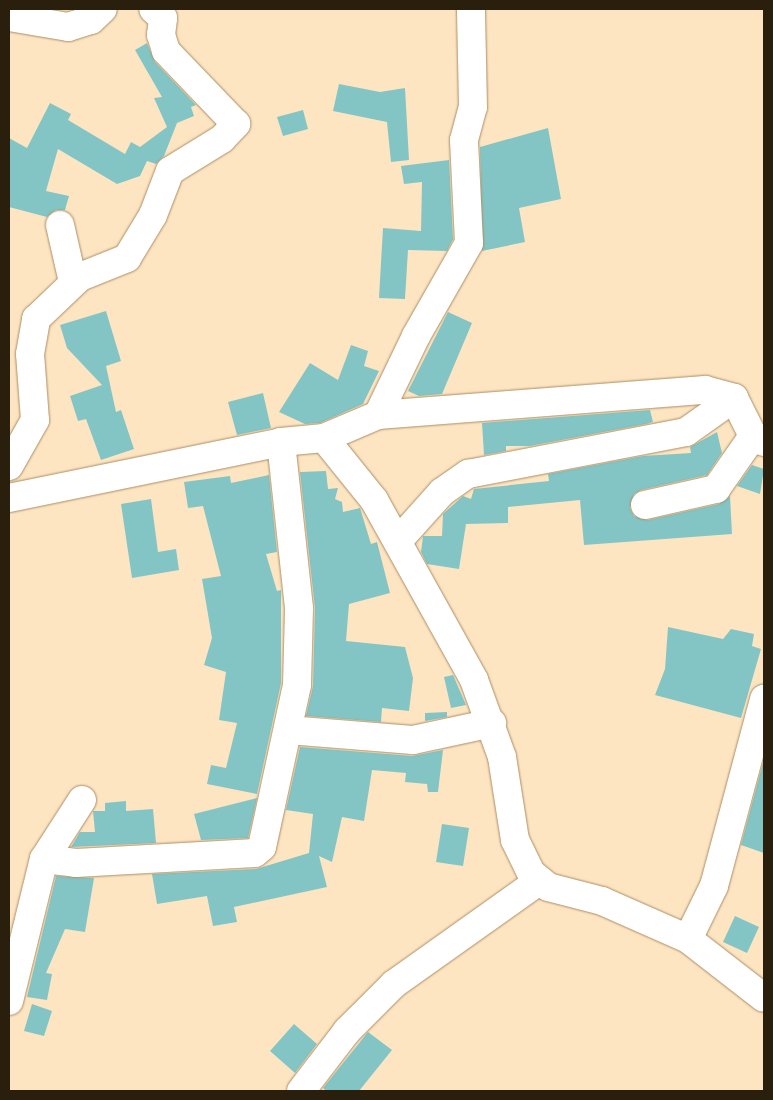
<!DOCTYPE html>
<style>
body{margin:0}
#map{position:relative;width:773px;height:1100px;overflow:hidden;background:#fee5c2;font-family:Manrope,sans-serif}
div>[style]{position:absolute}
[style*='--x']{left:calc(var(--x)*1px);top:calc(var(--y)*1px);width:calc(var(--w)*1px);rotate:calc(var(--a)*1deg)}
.building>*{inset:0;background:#83c5c5}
.roads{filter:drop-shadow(0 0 1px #ab8e64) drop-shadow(0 0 1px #ab8e64)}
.minor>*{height:28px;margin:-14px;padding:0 14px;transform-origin:14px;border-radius:14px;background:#fff}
span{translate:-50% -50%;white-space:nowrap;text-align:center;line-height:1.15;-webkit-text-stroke:4px #fff;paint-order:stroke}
.frame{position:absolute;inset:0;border:10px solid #2a1f0d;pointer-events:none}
</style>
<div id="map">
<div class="building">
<div style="clip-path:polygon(147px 43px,155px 62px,196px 105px,191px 107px,194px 116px,177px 123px,164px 156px,156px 164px,147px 161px,140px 176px,117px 184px,58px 149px,46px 191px,69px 196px,65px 210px,56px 210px,47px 217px,9px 207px,9px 138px,27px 148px,50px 103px,71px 114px,68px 120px,125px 154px,131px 142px,140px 147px,167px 127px,154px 98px,162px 97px,135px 50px)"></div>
<div style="clip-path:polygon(339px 84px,380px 92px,405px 88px,409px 160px,391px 162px,387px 122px,333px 111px)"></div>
<div style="clip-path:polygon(303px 110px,308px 129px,283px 136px,277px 117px)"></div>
<div style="clip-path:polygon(548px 128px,561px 199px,519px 208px,525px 242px,482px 251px,480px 147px)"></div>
<div style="clip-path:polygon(449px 160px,453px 239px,447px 251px,408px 250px,405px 299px,379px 298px,383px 228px,421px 231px,422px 182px,404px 184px,401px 166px)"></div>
<div style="clip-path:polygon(106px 311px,121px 361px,106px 366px,116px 412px,121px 410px,134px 449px,101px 460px,86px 419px,78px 421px,70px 396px,102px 385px,67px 348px,60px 325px)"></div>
<div style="clip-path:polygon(448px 312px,472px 323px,442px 394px,419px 396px,408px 391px)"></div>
<div style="clip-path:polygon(351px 345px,368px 351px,364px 366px,379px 371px,363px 404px,320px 423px,305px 424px,279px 412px,310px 363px,338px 380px)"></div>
<div style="clip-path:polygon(263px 393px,271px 428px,237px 435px,228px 402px)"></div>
<div style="clip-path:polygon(650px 410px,653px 422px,646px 424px,530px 446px,506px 446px,506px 451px,484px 455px,482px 423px)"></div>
<div style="clip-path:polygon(717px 432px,722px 453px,707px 475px,641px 490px,634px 494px,630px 508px,634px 516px,648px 520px,719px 504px,730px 496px,732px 534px,584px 545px,580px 500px,508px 507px,508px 523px,466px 524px,459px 569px,427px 564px,421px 552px,423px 536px,442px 536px,443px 514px,463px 496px,471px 499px,474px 489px,549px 481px,548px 474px,643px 456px,691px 453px,690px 447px)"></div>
<div style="clip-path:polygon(752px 465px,764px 469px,760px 494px,737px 486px)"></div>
<div style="clip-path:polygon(326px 471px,328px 489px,338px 488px,335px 499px,342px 502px,343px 512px,360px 508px,371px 544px,377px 542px,390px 593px,349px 604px,346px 641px,405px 647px,413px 678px,409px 711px,382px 708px,381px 722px,306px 716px,313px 686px,315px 608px,300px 472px)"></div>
<div style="clip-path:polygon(269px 475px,277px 552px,266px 554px,277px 591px,281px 590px,281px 683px,257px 794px,207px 784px,211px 765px,226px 768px,237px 723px,219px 720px,226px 672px,204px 665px,212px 638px,202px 579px,221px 576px,203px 506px,188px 508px,184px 482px,230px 476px,231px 483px)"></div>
<div style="clip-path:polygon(151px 499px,158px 552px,176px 549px,179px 570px,132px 578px,121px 504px)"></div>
<div style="clip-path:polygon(668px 627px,723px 639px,731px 629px,754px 634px,752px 646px,761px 649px,741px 718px,655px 695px,665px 669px)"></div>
<div style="clip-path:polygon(453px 675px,466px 705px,451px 708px,444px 677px)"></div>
<div style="clip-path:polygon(447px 712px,447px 717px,425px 721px,425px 713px)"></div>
<div style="clip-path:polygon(300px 747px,412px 756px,443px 750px,438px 792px,428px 792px,427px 784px,405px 782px,406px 773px,372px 770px,364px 821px,342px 817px,332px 862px,319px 856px,327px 887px,234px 907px,237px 922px,213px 926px,207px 896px,157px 904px,152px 874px,256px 869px,309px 853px,313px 814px,286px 810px)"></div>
<div style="clip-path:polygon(764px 759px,764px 853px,741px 845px)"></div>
<div style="clip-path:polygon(257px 798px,248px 838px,201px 840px,194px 814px)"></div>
<div style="clip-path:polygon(126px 801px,126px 811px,153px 809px,156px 843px,71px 847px,80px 832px,95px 832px,93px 811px,105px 811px,105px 803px)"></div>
<div style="clip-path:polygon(442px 824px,469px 828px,463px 866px,436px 862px)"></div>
<div style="clip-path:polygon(56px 876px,94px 878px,85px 932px,65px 929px,46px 973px,52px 974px,47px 1000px,27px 997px)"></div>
<div style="clip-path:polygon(735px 916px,759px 927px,747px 953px,723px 942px)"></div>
<div style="clip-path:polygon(32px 1004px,52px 1011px,44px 1036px,24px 1031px)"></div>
<div style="clip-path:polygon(294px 1024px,317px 1044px,295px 1073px,270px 1051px)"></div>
<div style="clip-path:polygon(368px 1032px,392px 1050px,359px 1091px,326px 1091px,323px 1088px)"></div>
</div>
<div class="roads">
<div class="minor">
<div style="--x:9;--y:17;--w:60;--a:9.6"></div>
<div style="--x:68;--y:27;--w:24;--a:-17"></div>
<div style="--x:91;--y:20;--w:16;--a:-43"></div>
<div style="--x:60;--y:225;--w:58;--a:77.2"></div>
<div style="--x:378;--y:415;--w:328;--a:-4.4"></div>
<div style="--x:705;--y:390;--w:30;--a:15"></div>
<div style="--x:734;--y:398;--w:45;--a:63.4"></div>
<div style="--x:754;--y:438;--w:11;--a:22"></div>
<div style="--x:324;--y:438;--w:59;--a:-23.1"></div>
<div style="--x:378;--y:415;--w:88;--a:-64.3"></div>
<div style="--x:416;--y:336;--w:107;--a:-60.3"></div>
<div style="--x:469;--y:243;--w:103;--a:-92.8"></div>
<div style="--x:464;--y:140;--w:34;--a:-75"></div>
<div style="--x:473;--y:107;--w:98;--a:-91.2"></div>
<div style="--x:9;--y:466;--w:53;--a:-60.5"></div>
<div style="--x:35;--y:420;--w:66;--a:-94.3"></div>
<div style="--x:30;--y:354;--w:36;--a:-80"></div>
<div style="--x:36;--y:319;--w:61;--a:-43.7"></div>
<div style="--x:80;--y:277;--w:51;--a:-22"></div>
<div style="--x:127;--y:258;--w:50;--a:-58.8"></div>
<div style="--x:153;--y:215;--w:47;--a:-68.9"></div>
<div style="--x:170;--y:171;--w:61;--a:-31.6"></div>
<div style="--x:222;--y:139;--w:21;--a:-47"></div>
<div style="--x:236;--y:124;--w:101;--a:-133.8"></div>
<div style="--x:166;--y:51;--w:17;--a:-107"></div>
<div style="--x:161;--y:35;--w:17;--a:-83"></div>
<div style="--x:163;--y:18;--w:13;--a:-138"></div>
<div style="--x:9;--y:498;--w:278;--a:-11.6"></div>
<div style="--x:281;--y:442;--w:43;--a:-5.3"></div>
<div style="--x:324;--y:438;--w:80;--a:51.1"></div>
<div style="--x:374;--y:500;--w:206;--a:60.9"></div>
<div style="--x:474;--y:680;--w:82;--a:70"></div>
<div style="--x:502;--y:757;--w:84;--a:81.1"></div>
<div style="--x:515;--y:840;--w:37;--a:64"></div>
<div style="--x:531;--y:873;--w:22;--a:39"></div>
<div style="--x:548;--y:887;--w:56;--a:14.5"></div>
<div style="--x:602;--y:901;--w:94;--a:23.8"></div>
<div style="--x:688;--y:939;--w:96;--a:37.8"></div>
<div style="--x:645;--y:505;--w:73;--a:-12.7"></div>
<div style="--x:716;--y:489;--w:65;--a:-55.1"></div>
<div style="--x:398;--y:541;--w:66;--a:-48.1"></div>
<div style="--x:442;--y:492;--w:32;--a:-35"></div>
<div style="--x:468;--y:474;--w:222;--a:-10.9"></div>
<div style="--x:686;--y:432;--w:59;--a:-35.3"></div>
<div style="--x:288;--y:730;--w:125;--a:4.6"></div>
<div style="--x:413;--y:740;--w:81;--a:-12.1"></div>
<div style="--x:82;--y:800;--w:70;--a:122.8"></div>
<div style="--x:44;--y:859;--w:32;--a:7"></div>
<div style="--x:76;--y:863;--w:179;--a:-3.2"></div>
<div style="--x:255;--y:853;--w:9;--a:-41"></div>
<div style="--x:262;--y:847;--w:166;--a:-77.8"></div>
<div style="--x:297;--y:685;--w:77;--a:-88.5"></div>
<div style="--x:299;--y:608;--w:167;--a:-96.2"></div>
<div style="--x:688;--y:939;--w:59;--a:-63.9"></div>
<div style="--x:714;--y:886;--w:194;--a:-75"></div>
<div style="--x:9;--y:1001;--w:146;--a:-76.2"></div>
<div style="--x:301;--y:1091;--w:76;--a:-52.5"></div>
<div style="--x:347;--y:1031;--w:66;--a:-45"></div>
<div style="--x:394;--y:984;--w:178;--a:-35.4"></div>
</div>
</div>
<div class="frame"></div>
</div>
